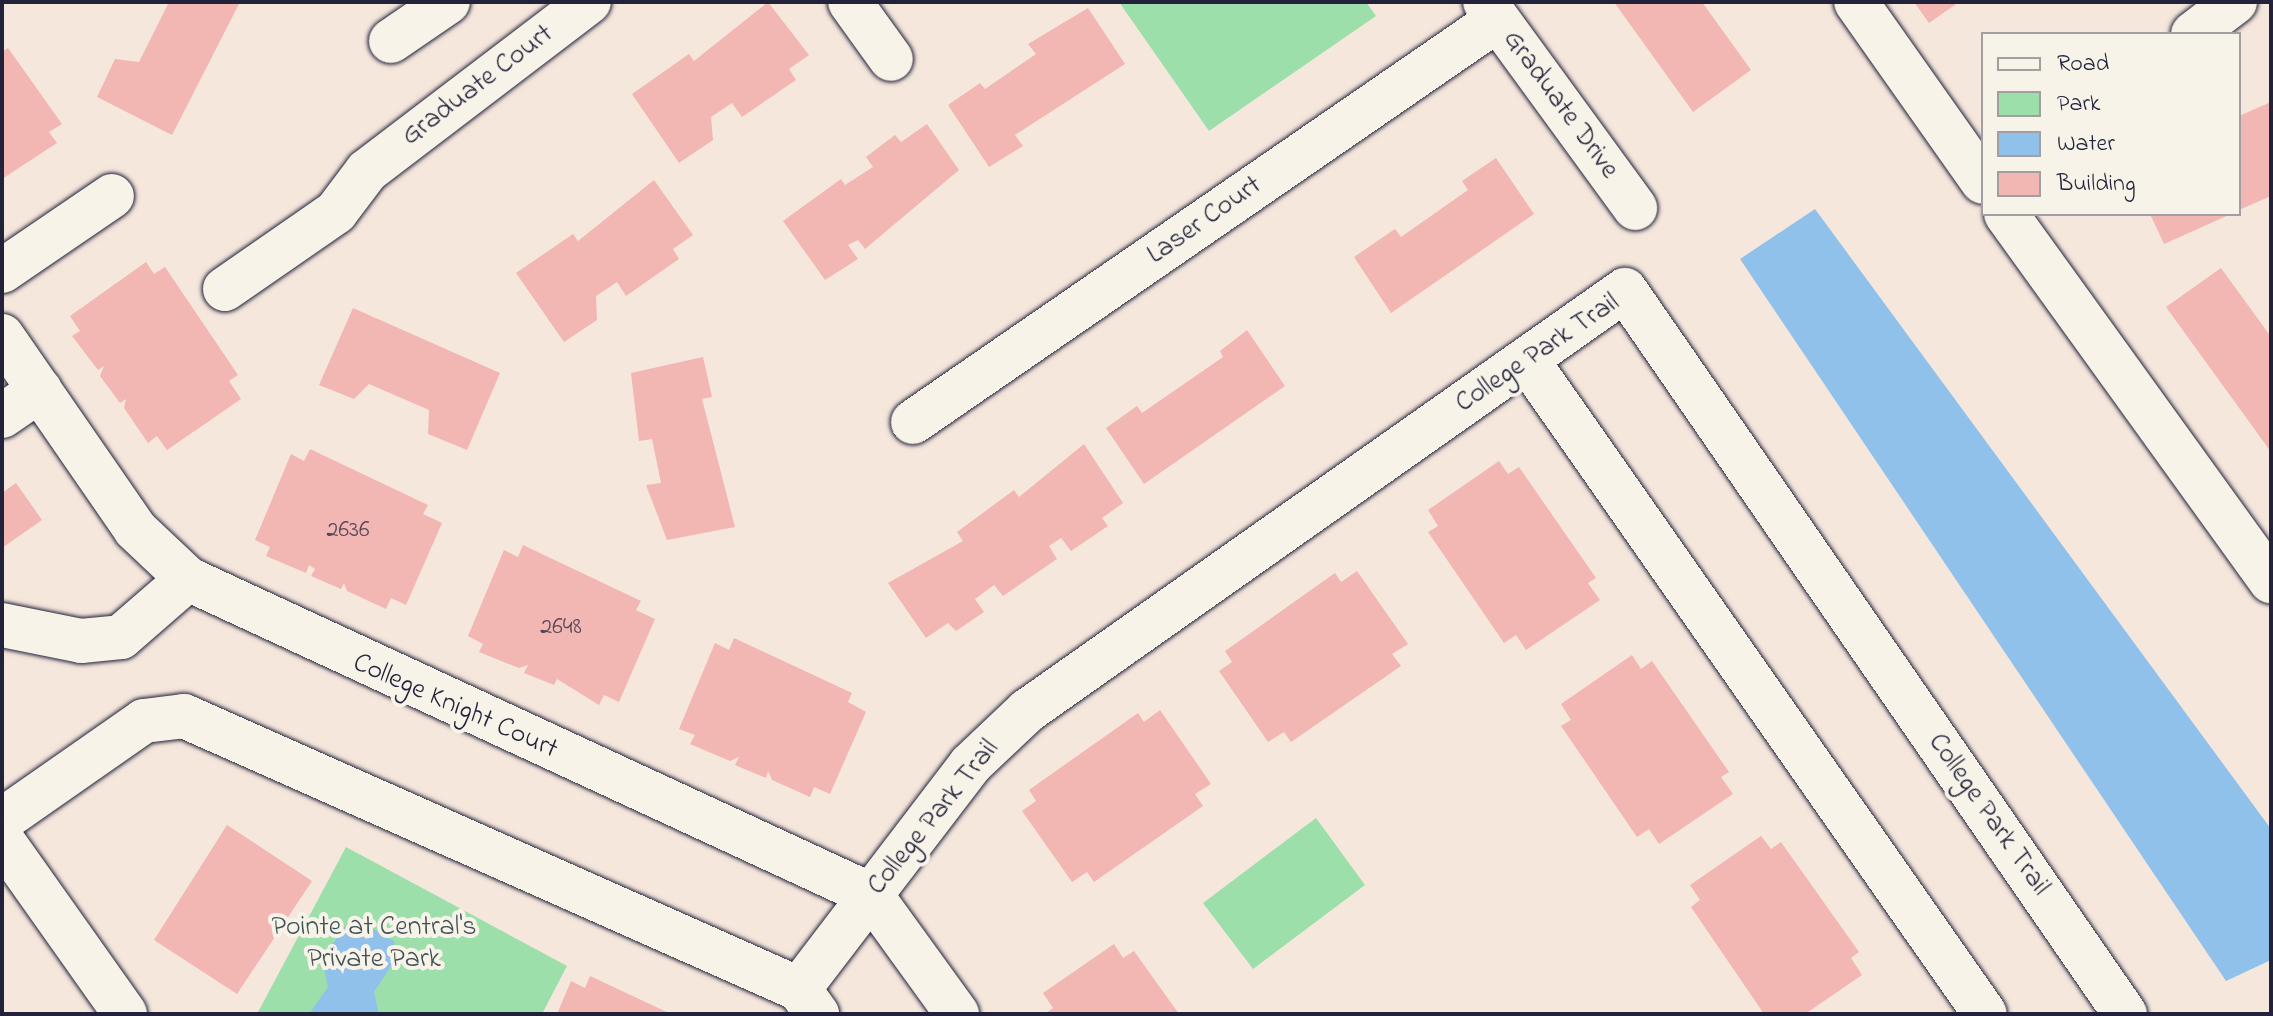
<!DOCTYPE html>
<style>
body{margin:0}
#map{position:relative;width:2273px;height:1016px;overflow:hidden;background:#f6e7dd;font-family:"Indie Flower",sans-serif}
div>[style]{position:absolute}
[style*='--x']{left:calc(var(--x)*1px);top:calc(var(--y)*1px);width:calc(var(--w)*1px);rotate:calc(var(--a)*1deg)}
.green>*{inset:0;background:#9cdfaa}
.water>*{inset:0;background:#90c1eb}
.building>*{inset:0;background:#f2b6b3}
.roads{filter:drop-shadow(0 0 2px #22223b) drop-shadow(0 0 2px #22223b)}
.minor>*{height:44px;margin:-22px;padding:0 22px;transform-origin:22px;border-radius:22px;background:#f7f3e8}
span{translate:-50% -50%;white-space:nowrap;text-align:center;line-height:1.15;-webkit-text-stroke:8px #f7f3e8;paint-order:stroke}
.number-label{font-size:24px;color:#564759}
.number-label span{-webkit-text-stroke-width:0}
.street-label{font-size:28px;color:#22223b}
.park-label{font-size:28px;color:#405157}
.frame{position:absolute;inset:0;border:4px solid #22223b;pointer-events:none}
.legend{position:absolute;left:1981px;top:32px;width:260px;height:184px;box-sizing:border-box;background:#f7f3e8;border:2px solid #a29fa3;margin:0;padding:10px 14px;list-style:none;font-size:24px;color:#22223b}
.legend li{display:flex;align-items:center;gap:16px;height:40px}
.legend b{width:40px;border:2px solid #a29fa3}
</style>
<div id="map">
<div class="green">
<div style="clip-path:polygon(1119px 2px,1366px 2px,1376px 16px,1209px 131px)"></div>
<div style="clip-path:polygon(1316px 818px,1365px 885px,1253px 969px,1203px 903px)"></div>
<div style="clip-path:polygon(346px 847px,567px 966px,542px 1014px,257px 1014px)"></div>
</div>
<div class="water">
<div style="clip-path:polygon(1815px 209px,2271px 829px,2271px 960px,2226px 981px,1740px 259px)"></div>
<div style="clip-path:polygon(362px 922px,394px 941px,396px 959px,374px 992px,379px 1014px,309px 1014px,328px 987px,322px 960px,344px 927px)"></div>
</div>
<div class="building">
<div style="clip-path:polygon(169px 2px,240px 2px,172px 135px,97px 97px,115px 59px,139px 62px)"></div>
<div style="clip-path:polygon(768px 2px,809px 55px,789px 69px,796px 80px,742px 117px,732px 103px,711px 117px,713px 140px,679px 163px,632px 94px,689px 54px,694px 61px)"></div>
<div style="clip-path:polygon(1614px 2px,1702px 2px,1751px 70px,1693px 112px)"></div>
<div style="clip-path:polygon(1914px 2px,1959px 2px,1929px 23px)"></div>
<div style="clip-path:polygon(1088px 8px,1125px 64px,1015px 135px,1023px 146px,989px 167px,948px 105px,980px 83px,985px 89px,1036px 54px,1028px 44px)"></div>
<div style="clip-path:polygon(8px 48px,62px 124px,49px 132px,57px 143px,2px 179px,2px 52px)"></div>
<div style="clip-path:polygon(2271px 102px,2271px 196px,2239px 210px,2239px 116px)"></div>
<div style="clip-path:polygon(927px 124px,959px 170px,865px 249px,858px 240px,848px 245px,858px 259px,825px 280px,783px 221px,841px 179px,845px 185px,873px 167px,866px 157px,895px 135px,901px 142px)"></div>
<div style="clip-path:polygon(1496px 158px,1534px 214px,1391px 313px,1354px 257px,1395px 229px,1401px 237px,1468px 190px,1462px 181px)"></div>
<div style="clip-path:polygon(654px 180px,693px 235px,673px 249px,679px 259px,626px 296px,617px 282px,596px 296px,597px 320px,564px 342px,516px 273px,573px 234px,578px 241px)"></div>
<div style="clip-path:polygon(2150px 214px,2231px 214px,2164px 244px)"></div>
<div style="clip-path:polygon(146px 262px,154px 274px,165px 267px,238px 375px,229px 381px,241px 399px,167px 450px,157px 436px,148px 443px,124px 408px,126px 399px,120px 403px,100px 376px,104px 366px,98px 370px,72px 336px,80px 331px,70px 316px)"></div>
<div style="clip-path:polygon(2221px 268px,2271px 337px,2271px 452px,2166px 307px)"></div>
<div style="clip-path:polygon(353px 308px,500px 373px,467px 450px,428px 434px,429px 410px,369px 384px,354px 399px,319px 385px)"></div>
<div style="clip-path:polygon(1247px 330px,1285px 386px,1144px 484px,1106px 428px,1137px 406px,1142px 413px,1223px 357px,1220px 351px)"></div>
<div style="clip-path:polygon(703px 357px,712px 397px,702px 399px,735px 527px,667px 540px,646px 485px,661px 483px,652px 439px,639px 441px,631px 373px)"></div>
<div style="clip-path:polygon(1084px 444px,1123px 503px,1102px 518px,1108px 526px,1071px 551px,1061px 538px,1049px 546px,1057px 559px,1003px 596px,994px 585px,975px 599px,984px 612px,956px 631px,948px 623px,926px 638px,888px 583px,963px 541px,957px 532px,1014px 490px,1019px 497px)"></div>
<div style="clip-path:polygon(310px 449px,428px 505px,423px 514px,442px 523px,406px 605px,391px 598px,386px 609px,347px 591px,344px 583px,341px 589px,311px 576px,315px 569px,309px 565px,306px 573px,266px 556px,270px 547px,255px 540px,291px 454px,304px 461px)"></div>
<div style="clip-path:polygon(1499px 461px,1508px 474px,1519px 467px,1596px 578px,1588px 583px,1600px 600px,1526px 650px,1516px 635px,1504px 643px,1428px 532px,1438px 526px,1428px 510px)"></div>
<div style="clip-path:polygon(16px 483px,42px 520px,2px 548px,2px 493px)"></div>
<div style="clip-path:polygon(523px 545px,641px 601px,636px 610px,655px 619px,619px 702px,604px 695px,599px 705px,557px 679px,554px 685px,524px 673px,528px 665px,519px 668px,479px 652px,483px 644px,468px 636px,504px 550px,518px 557px)"></div>
<div style="clip-path:polygon(1357px 571px,1408px 644px,1392px 654px,1401px 666px,1291px 742px,1284px 732px,1268px 742px,1219px 671px,1232px 662px,1225px 651px,1335px 573px,1341px 582px)"></div>
<div style="clip-path:polygon(734px 638px,852px 693px,848px 702px,866px 712px,830px 794px,814px 787px,810px 797px,772px 780px,768px 771px,766px 778px,735px 765px,739px 757px,730px 761px,690px 744px,695px 735px,679px 729px,715px 643px,729px 650px)"></div>
<div style="clip-path:polygon(1632px 655px,1641px 669px,1652px 661px,1729px 772px,1721px 777px,1733px 794px,1659px 844px,1649px 829px,1637px 837px,1561px 726px,1571px 720px,1561px 704px)"></div>
<div style="clip-path:polygon(1160px 710px,1211px 784px,1195px 794px,1203px 806px,1094px 882px,1087px 872px,1072px 882px,1022px 811px,1036px 801px,1029px 790px,1138px 713px,1144px 722px)"></div>
<div style="clip-path:polygon(227px 825px,312px 881px,237px 994px,154px 940px)"></div>
<div style="clip-path:polygon(1761px 836px,1771px 849px,1781px 842px,1859px 952px,1851px 958px,1862px 975px,1805px 1014px,1764px 1014px,1691px 907px,1700px 900px,1690px 885px)"></div>
<div style="clip-path:polygon(1114px 944px,1123px 958px,1134px 951px,1179px 1014px,1045px 1014px,1053px 1008px,1043px 993px)"></div>
<div style="clip-path:polygon(590px 976px,671px 1014px,557px 1014px,571px 981px,585px 988px)"></div>
</div>
<div class="roads">
<div class="minor">
<div style="--x:850;--y:2;--w:70;--a:54.3"></div>
<div style="--x:1485;--y:2;--w:255;--a:53.9"></div>
<div style="--x:1856;--y:2;--w:220;--a:54.8"></div>
<div style="--x:2193;--y:34;--w:53;--a:-37.3"></div>
<div style="--x:391;--y:41;--w:69;--a:-34.4"></div>
<div style="--x:2006;--y:214;--w:453;--a:54.2"></div>
<div style="--x:2;--y:271;--w:133;--a:-34.3"></div>
<div style="--x:225;--y:289;--w:135;--a:-34.7"></div>
<div style="--x:336;--y:212;--w:51;--a:-52.9"></div>
<div style="--x:367;--y:171;--w:279;--a:-37.3"></div>
<div style="--x:2;--y:336;--w:234;--a:55.4"></div>
<div style="--x:135;--y:529;--w:73;--a:43.3"></div>
<div style="--x:188;--y:579;--w:753;--a:24.83"></div>
<div style="--x:871;--y:895;--w:147;--a:54.1"></div>
<div style="--x:1527;--y:360;--w:798;--a:55"></div>
<div style="--x:2;--y:416;--w:46;--a:-34.4"></div>
<div style="--x:913;--y:422;--w:709;--a:-34.54"></div>
<div style="--x:2;--y:625;--w:81;--a:11.4"></div>
<div style="--x:81;--y:641;--w:40;--a:-5.7"></div>
<div style="--x:121;--y:637;--w:89;--a:-40.9"></div>
<div style="--x:2;--y:820;--w:173;--a:-34.9"></div>
<div style="--x:144;--y:721;--w:40;--a:-7.1"></div>
<div style="--x:184;--y:716;--w:673;--a:23.94"></div>
<div style="--x:799;--y:989;--w:31;--a:54"></div>
<div style="--x:2;--y:840;--w:213;--a:54.7"></div>
<div style="--x:799;--y:989;--w:283;--a:-52.6"></div>
<div style="--x:971;--y:764;--w:77;--a:-43.4"></div>
<div style="--x:1027;--y:711;--w:731;--a:-35.15"></div>
<div style="--x:1625;--y:290;--w:880;--a:55.37"></div>
</div>
</div>
<div class="number-label">
<span style="left:348px;top:531px">2636</span>
<span style="left:561px;top:628px">2648</span>
</div>
<div class="street-label">
<span style="left:478px;top:86px;rotate:-37deg">Graduate Court</span>
<span style="left:1560px;top:105px;rotate:54deg">Graduate Drive</span>
<span style="left:1205px;top:221px;rotate:-35deg">Laser Court</span>
<span style="left:1538px;top:354px;rotate:-34deg">College Park Trail</span>
<span style="left:455px;top:707px;rotate:24deg">College Knight Court</span>
<span style="left:1988px;top:815px;rotate:55deg">College Park Trail</span>
<span style="left:934px;top:818px;rotate:-51deg">College Park Trail</span>
</div>
<div class="park-label">
<span style="left:374px;top:944px">Pointe at Central's<br>Private Park</span>
</div>
<div class="frame"></div>
<ul class="legend">
<li><b style="height:10px;background:#f7f3e8"></b>Road</li>
<li><b style="height:22px;background:#9cdfaa"></b>Park</li>
<li><b style="height:22px;background:#90c1eb"></b>Water</li>
<li><b style="height:22px;background:#f2b6b3"></b>Building</li>
</ul>
</div>
